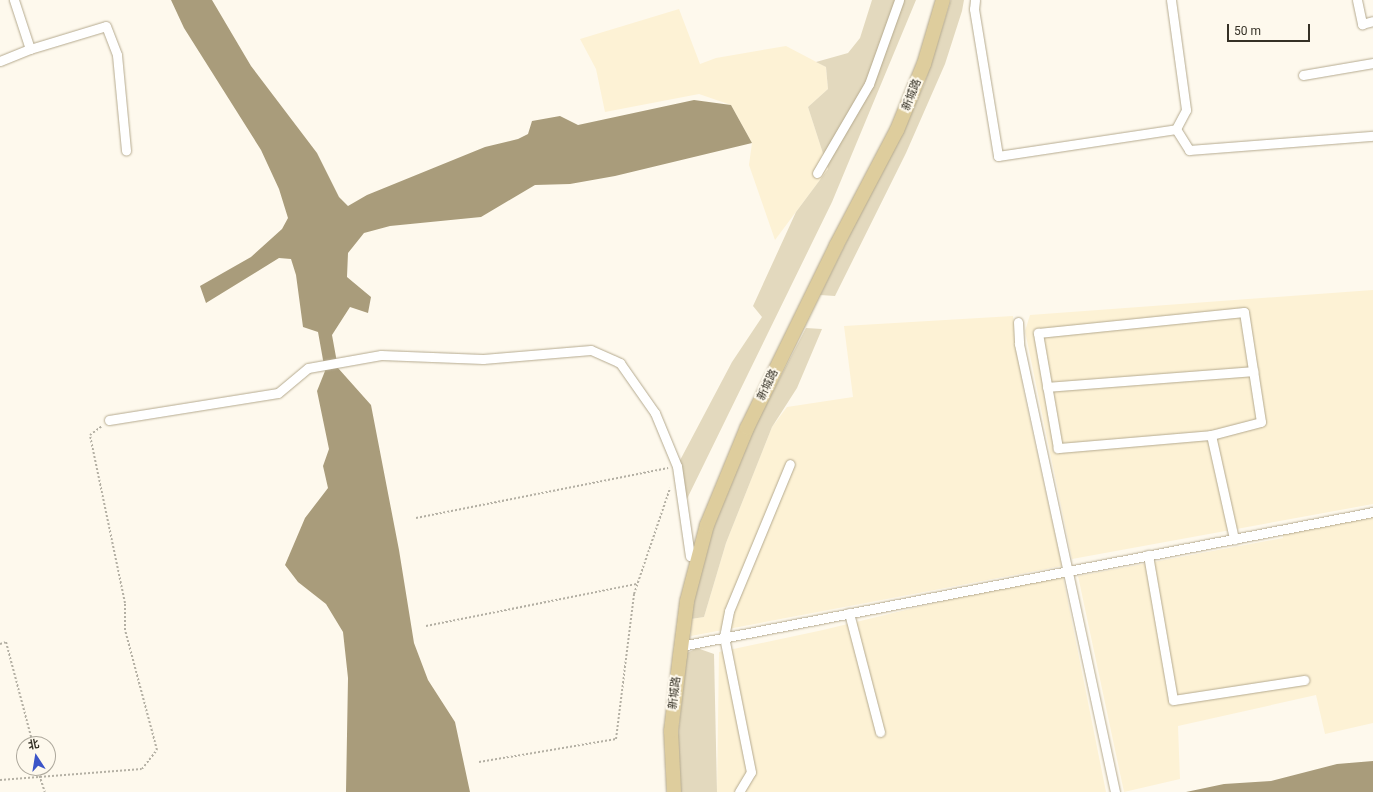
<!DOCTYPE html>
<meta charset="utf-8">
<style>
body{margin:0}
#map{position:relative;width:1373px;height:792px;overflow:hidden;background:#fef9ed;font-family:Roboto,"Noto Sans SC",sans-serif}
div>[style]{position:absolute}
[style*='--x']{left:calc(var(--x)*1px);top:calc(var(--y)*1px);width:calc(var(--w)*1px);rotate:calc(var(--a)*1deg)}
.built>*{inset:0;background:#fdf2d5}
.green>*{inset:0;background:#e3d9be}
.water>*{inset:0;background:#a99c7b}
.path>*{height:2px;margin-top:-1px;transform-origin:0;background:repeating-linear-gradient(90deg,#b4b0a4 0 2px,transparent 0 4px)}
.roads{filter:drop-shadow(0 0 1px #b5aa8f) drop-shadow(0 0 1px #b5aa8f)}
.street>*{height:9px;margin:-4.5px;padding:0 4.5px;transform-origin:4.5px;border-radius:4.5px;background:#fff}
.primary>*{height:14px;margin:-7px;padding:0 7px;transform-origin:7px;border-radius:7px;background:#decd9d}
span{translate:-50% -50%;white-space:nowrap;text-align:center;line-height:1.15;-webkit-text-stroke:4px #fef9ed;paint-order:stroke}
.street-label{font-size:11px;color:#353126}
.north{position:absolute;left:16px;top:736px;width:40px;height:40px;box-sizing:border-box;background:#fef9ed;border:1px solid #aea99d;border-radius:50%;rotate:348deg;font-size:11px;font-weight:700;line-height:16px;text-align:center;color:#353126}
.north::after{content:'';display:block;margin:auto;width:14px;height:18px;background:#3c55c8;clip-path:polygon(50% 0,100% 100%,50% 72%,0 100%)}
.scale{position:absolute;left:1227px;top:24px;width:83px;height:18px;box-sizing:border-box;border:2px solid #353126;border-top:0;padding-left:5px;font-size:12px;line-height:14px;white-space:nowrap;color:#353126;-webkit-text-stroke:3px #fef9ed;paint-order:stroke}
</style>
<div id="map">
<div class="built">
<div style="clip-path:polygon(679px 9px,700px 64px,716px 58px,786px 46px,826px 67px,828px 89px,808px 107px,828px 169px,775px 240px,749px 165px,752px 143px,731px 105px,699px 94px,605px 112px,596px 69px,580px 39px)"></div>
<div style="clip-path:polygon(1373px 290px,1373px 504px,1072px 559px,1025px 331px,1030px 315px)"></div>
<div style="clip-path:polygon(1013px 316px,1023px 388px,1062px 566px,691px 636px,691px 619px,704px 617px,726px 543px,772px 427px,787px 407px,853px 397px,844px 326px)"></div>
<div style="clip-path:polygon(1373px 512px,1373px 723px,1325px 734px,1316px 695px,1178px 726px,1180px 779px,1124px 792px,1078px 576px,1283px 538px,1282px 530px)"></div>
<div style="clip-path:polygon(1063px 577px,1106px 792px,717px 792px,719px 652px,823px 630px,980px 592px)"></div>
</div>
<div class="green">
<div style="clip-path:polygon(872px 0,916px 0,832px 202px,683px 507px,677px 466px,732px 362px,762px 317px,753px 306px,796px 212px,828px 169px,808px 107px,828px 89px,826px 67px,816px 62px,848px 53px,860px 38px)"></div>
<div style="clip-path:polygon(951px 0,964px 0,962px 11px,945px 64px,906px 153px,835px 296px,820px 295px,924px 85px)"></div>
<div style="clip-path:polygon(806px 328px,822px 329px,797px 388px,772px 427px,726px 543px,704px 617px,691px 619px,695px 595px,715px 518px,759px 418px)"></div>
<div style="clip-path:polygon(697px 648px,714px 654px,717px 792px,681px 792px,678px 736px,687px 653px)"></div>
</div>
<div class="water">
<div style="clip-path:polygon(171px 0,212px 0,251px 66px,317px 153px,339px 197px,348px 206px,367px 195px,485px 147px,518px 139px,528px 134px,532px 121px,560px 116px,578px 125px,694px 100px,731px 105px,752px 143px,615px 176px,570px 184px,535px 185px,481px 217px,390px 226px,364px 233px,348px 253px,347px 277px,371px 297px,368px 313px,350px 307px,332px 335px,338px 368px,371px 405px,399px 550px,414px 643px,428px 680px,455px 722px,470px 792px,346px 792px,348px 678px,343px 632px,326px 604px,298px 582px,285px 565px,305px 518px,328px 488px,323px 466px,329px 449px,317px 391px,325px 371px,318px 332px,303px 327px,296px 275px,291px 259px,279px 258px,206px 303px,200px 286px,251px 257px,282px 229px,288px 218px,279px 189px,261px 150px,184px 28px)"></div>
<div style="clip-path:polygon(1373px 761px,1373px 792px,1186px 792px,1224px 784px,1271px 781px,1337px 764px)"></div>
</div>
<div class="path">
<div style="--x:416;--y:518;--w:257;--a:-11.2"></div>
<div style="--x:426;--y:626;--w:215;--a:-11.3"></div>
<div style="--x:0;--y:644;--w:6;--a:-18"></div>
<div style="--x:6;--y:642;--w:106;--a:75.2"></div>
<div style="--x:479;--y:762;--w:139;--a:-9.5"></div>
<div style="--x:616;--y:739;--w:146;--a:-82.9"></div>
<div style="--x:634;--y:594;--w:112;--a:-71.2"></div>
<div style="--x:37;--y:768;--w:25;--a:72"></div>
<div style="--x:0;--y:780;--w:142;--a:-4.4"></div>
<div style="--x:142;--y:769;--w:24;--a:-52"></div>
<div style="--x:157;--y:750;--w:124;--a:-104.9"></div>
<div style="--x:125;--y:630;--w:27;--a:-90"></div>
<div style="--x:125;--y:603;--w:172;--a:-101.8"></div>
<div style="--x:90;--y:435;--w:15;--a:-37"></div>
</div>
<div class="roads">
<div class="street">
<div style="--x:975;--y:0;--w:9;--a:96"></div>
<div style="--x:974;--y:9;--w:149;--a:80.7"></div>
<div style="--x:998;--y:156;--w:180;--a:-8.6"></div>
<div style="--x:1176;--y:129;--w:25;--a:58"></div>
<div style="--x:1189;--y:150;--w:185;--a:-4.4"></div>
<div style="--x:1171;--y:0;--w:111;--a:82.2"></div>
<div style="--x:1186;--y:110;--w:21;--a:118"></div>
<div style="--x:1357;--y:0;--w:25;--a:78"></div>
<div style="--x:1362;--y:24;--w:11;--a:-15"></div>
<div style="--x:30;--y:49;--w:79;--a:-16.8"></div>
<div style="--x:106;--y:26;--w:31;--a:69"></div>
<div style="--x:117;--y:55;--w:96;--a:84.6"></div>
<div style="--x:0;--y:61;--w:32;--a:-22"></div>
<div style="--x:30;--y:49;--w:52;--a:-108.1"></div>
<div style="--x:1303;--y:75;--w:71;--a:-9.7"></div>
<div style="--x:817;--y:173;--w:103;--a:-59.7"></div>
<div style="--x:869;--y:84;--w:89;--a:-70.3"></div>
<div style="--x:1244;--y:312;--w:111;--a:81.2"></div>
<div style="--x:1261;--y:422;--w:52;--a:165.4"></div>
<div style="--x:1211;--y:435;--w:154;--a:175.1"></div>
<div style="--x:1058;--y:448;--w:117;--a:-99.9"></div>
<div style="--x:1038;--y:333;--w:207;--a:-5.8"></div>
<div style="--x:1018;--y:322;--w:22;--a:87"></div>
<div style="--x:1019;--y:344;--w:458;--a:77.9"></div>
<div style="--x:1047;--y:387;--w:207;--a:-4.4"></div>
<div style="--x:109;--y:420;--w:171;--a:-9.1"></div>
<div style="--x:278;--y:393;--w:39;--a:-40"></div>
<div style="--x:308;--y:368;--w:74;--a:-10.1"></div>
<div style="--x:381;--y:355;--w:102;--a:2.2"></div>
<div style="--x:483;--y:359;--w:108;--a:-4.8"></div>
<div style="--x:591;--y:350;--w:32;--a:24"></div>
<div style="--x:620;--y:363;--w:61;--a:55"></div>
<div style="--x:655;--y:413;--w:57;--a:67.5"></div>
<div style="--x:677;--y:466;--w:91;--a:81.8"></div>
<div style="--x:1211;--y:435;--w:107;--a:77.5"></div>
<div style="--x:1148;--y:555;--w:147;--a:80.2"></div>
<div style="--x:1173;--y:700;--w:133;--a:-8.7"></div>
<div style="--x:849;--y:613;--w:123;--a:75.4"></div>
<div style="--x:681;--y:646;--w:705;--a:-10.96"></div>
<div style="--x:739;--y:792;--w:23;--a:-59"></div>
<div style="--x:751;--y:772;--w:138;--a:-101.3"></div>
<div style="--x:724;--y:637;--w:26;--a:-79"></div>
<div style="--x:729;--y:611;--w:159;--a:-67.5"></div>
</div>
<div class="primary">
<div style="--x:674;--y:792;--w:61;--a:-92.8"></div>
<div style="--x:671;--y:731;--w:76;--a:-83.2"></div>
<div style="--x:680;--y:656;--w:55;--a:-82.7"></div>
<div style="--x:687;--y:601;--w:79;--a:-75.3"></div>
<div style="--x:707;--y:525;--w:105;--a:-67.6"></div>
<div style="--x:747;--y:428;--w:203;--a:-63.9"></div>
<div style="--x:836;--y:246;--w:131;--a:-62.3"></div>
<div style="--x:897;--y:130;--w:71;--a:-67.8"></div>
<div style="--x:924;--y:64;--w:67;--a:-73.5"></div>
</div>
</div>
<div class="street-label">
<span style="left:912px;top:95px;rotate:-68deg">新城路</span>
<span style="left:768px;top:385px;rotate:-64deg">新城路</span>
<span style="left:675px;top:693px;rotate:-83deg">新城路</span>
</div>
<div class="north">北</div>
<div class="scale">50 m</div>
</div>
